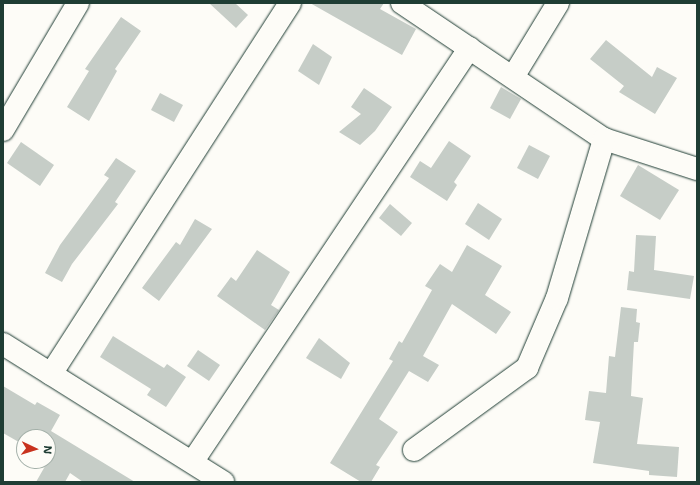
<!DOCTYPE html>
<style>
body{margin:0}
#map{position:relative;width:700px;height:485px;overflow:hidden;background:#fdfcf7;font-family:"Shantell Sans",sans-serif}
div>[style]{position:absolute}
[style*='--x']{left:calc(var(--x)*1px);top:calc(var(--y)*1px);width:calc(var(--w)*1px);rotate:calc(var(--a)*1deg)}
.building>*{inset:0;background:#c6cdc7}
.roads{filter:drop-shadow(0 0 1px #1f3d34) drop-shadow(0 0 1px #1f3d34)}
.minor>*{height:22px;margin:-11px;padding:0 11px;transform-origin:11px;border-radius:11px;background:#fdfcf7}
span{translate:-50% -50%;white-space:nowrap;text-align:center;line-height:1.15;-webkit-text-stroke:3.5px #fdfcf7;paint-order:stroke}
.frame{position:absolute;inset:0;border:4px solid #1f3d34;pointer-events:none}
.north{position:absolute;left:16px;top:429px;width:40px;height:40px;box-sizing:border-box;background:#fdfcf7;border:1px solid #a4b0a9;border-radius:50%;rotate:94deg;font-size:11px;font-weight:700;line-height:16px;text-align:center;color:#1f3d34}
.north::after{content:'';display:block;margin:auto;width:14px;height:18px;background:#c8321e;clip-path:polygon(50% 0,100% 100%,50% 72%,0 100%)}
</style>
<div id="map">
<div class="building">
<div style="clip-path:polygon(209px 3px,235px 3px,248px 15px,236px 28px)"></div>
<div style="clip-path:polygon(310px 3px,384px 3px,380px 9px,416px 29px,402px 55px)"></div>
<div style="clip-path:polygon(121px 17px,141px 31px,115px 69px,117px 71px,89px 121px,67px 107px,89px 71px,85px 69px)"></div>
<div style="clip-path:polygon(606px 40px,652px 77px,657px 67px,677px 78px,655px 114px,619px 92px,624px 86px,590px 59px)"></div>
<div style="clip-path:polygon(313px 44px,332px 57px,319px 85px,298px 71px)"></div>
<div style="clip-path:polygon(501px 87px,521px 99px,510px 119px,490px 108px)"></div>
<div style="clip-path:polygon(364px 88px,392px 107px,375px 131px,360px 145px,339px 132px,361px 114px,351px 107px)"></div>
<div style="clip-path:polygon(160px 93px,183px 105px,174px 122px,151px 110px)"></div>
<div style="clip-path:polygon(449px 141px,471px 156px,454px 182px,457px 185px,447px 201px,410px 177px,420px 161px,431px 168px)"></div>
<div style="clip-path:polygon(21px 142px,54px 165px,40px 186px,7px 163px)"></div>
<div style="clip-path:polygon(529px 145px,550px 156px,538px 179px,517px 168px)"></div>
<div style="clip-path:polygon(116px 158px,136px 171px,115px 202px,118px 204px,72px 264px,62px 282px,45px 273px,60px 245px,109px 178px,104px 175px)"></div>
<div style="clip-path:polygon(638px 165px,679px 190px,660px 220px,620px 196px)"></div>
<div style="clip-path:polygon(478px 203px,502px 219px,489px 240px,465px 224px)"></div>
<div style="clip-path:polygon(390px 204px,412px 223px,401px 236px,379px 218px)"></div>
<div style="clip-path:polygon(195px 219px,212px 229px,159px 301px,142px 288px,176px 242px,180px 245px)"></div>
<div style="clip-path:polygon(636px 235px,656px 236px,654px 270px,694px 276px,690px 299px,627px 290px,629px 271px,634px 272px)"></div>
<div style="clip-path:polygon(467px 245px,502px 266px,485px 295px,511px 312px,496px 334px,452px 304px,423px 356px,439px 365px,428px 382px,409px 371px,379px 419px,398px 432px,376px 465px,380px 467px,371px 482px,361px 482px,330px 463px,393px 361px,389px 359px,399px 341px,402px 343px,432px 290px,425px 286px,440px 264px,452px 272px)"></div>
<div style="clip-path:polygon(257px 250px,290px 272px,271px 305px,279px 310px,265px 330px,217px 296px,231px 277px,236px 281px)"></div>
<div style="clip-path:polygon(621px 307px,637px 309px,636px 322px,640px 323px,638px 342px,634px 342px,631px 396px,643px 398px,637px 444px,679px 447px,677px 477px,649px 475px,649px 471px,593px 463px,600px 422px,585px 420px,589px 391px,606px 393px,609px 356px,615px 357px)"></div>
<div style="clip-path:polygon(113px 336px,164px 368px,167px 364px,186px 377px,166px 407px,147px 395px,151px 389px,100px 357px)"></div>
<div style="clip-path:polygon(319px 338px,350px 363px,341px 379px,306px 358px)"></div>
<div style="clip-path:polygon(198px 350px,220px 365px,209px 381px,187px 366px)"></div>
<div style="clip-path:polygon(3px 386px,35px 405px,37px 402px,60px 415px,51px 431px,135px 482px,83px 482px,70px 473px,65px 482px,36px 482px,48px 461px,48px 437px,24px 437px,24px 445px,3px 433px)"></div>
</div>
<div class="roads">
<div class="minor">
<div style="--x:402;--y:3;--w:244;--a:34"></div>
<div style="--x:604;--y:139;--w:98;--a:17.9"></div>
<div style="--x:513;--y:77;--w:87;--a:-58.7"></div>
<div style="--x:3;--y:130;--w:147;--a:-59.4"></div>
<div style="--x:3;--y:344;--w:260;--a:32.1"></div>
<div style="--x:51;--y:374;--w:441;--a:-57.2"></div>
<div style="--x:414;--y:450;--w:140;--a:-36"></div>
<div style="--x:527;--y:368;--w:76;--a:-66.8"></div>
<div style="--x:557;--y:298;--w:166;--a:-73.5"></div>
<div style="--x:193;--y:461;--w:497;--a:-56.2"></div>
</div>
</div>
<div class="frame"></div>
<div class="north">N</div>
</div>
